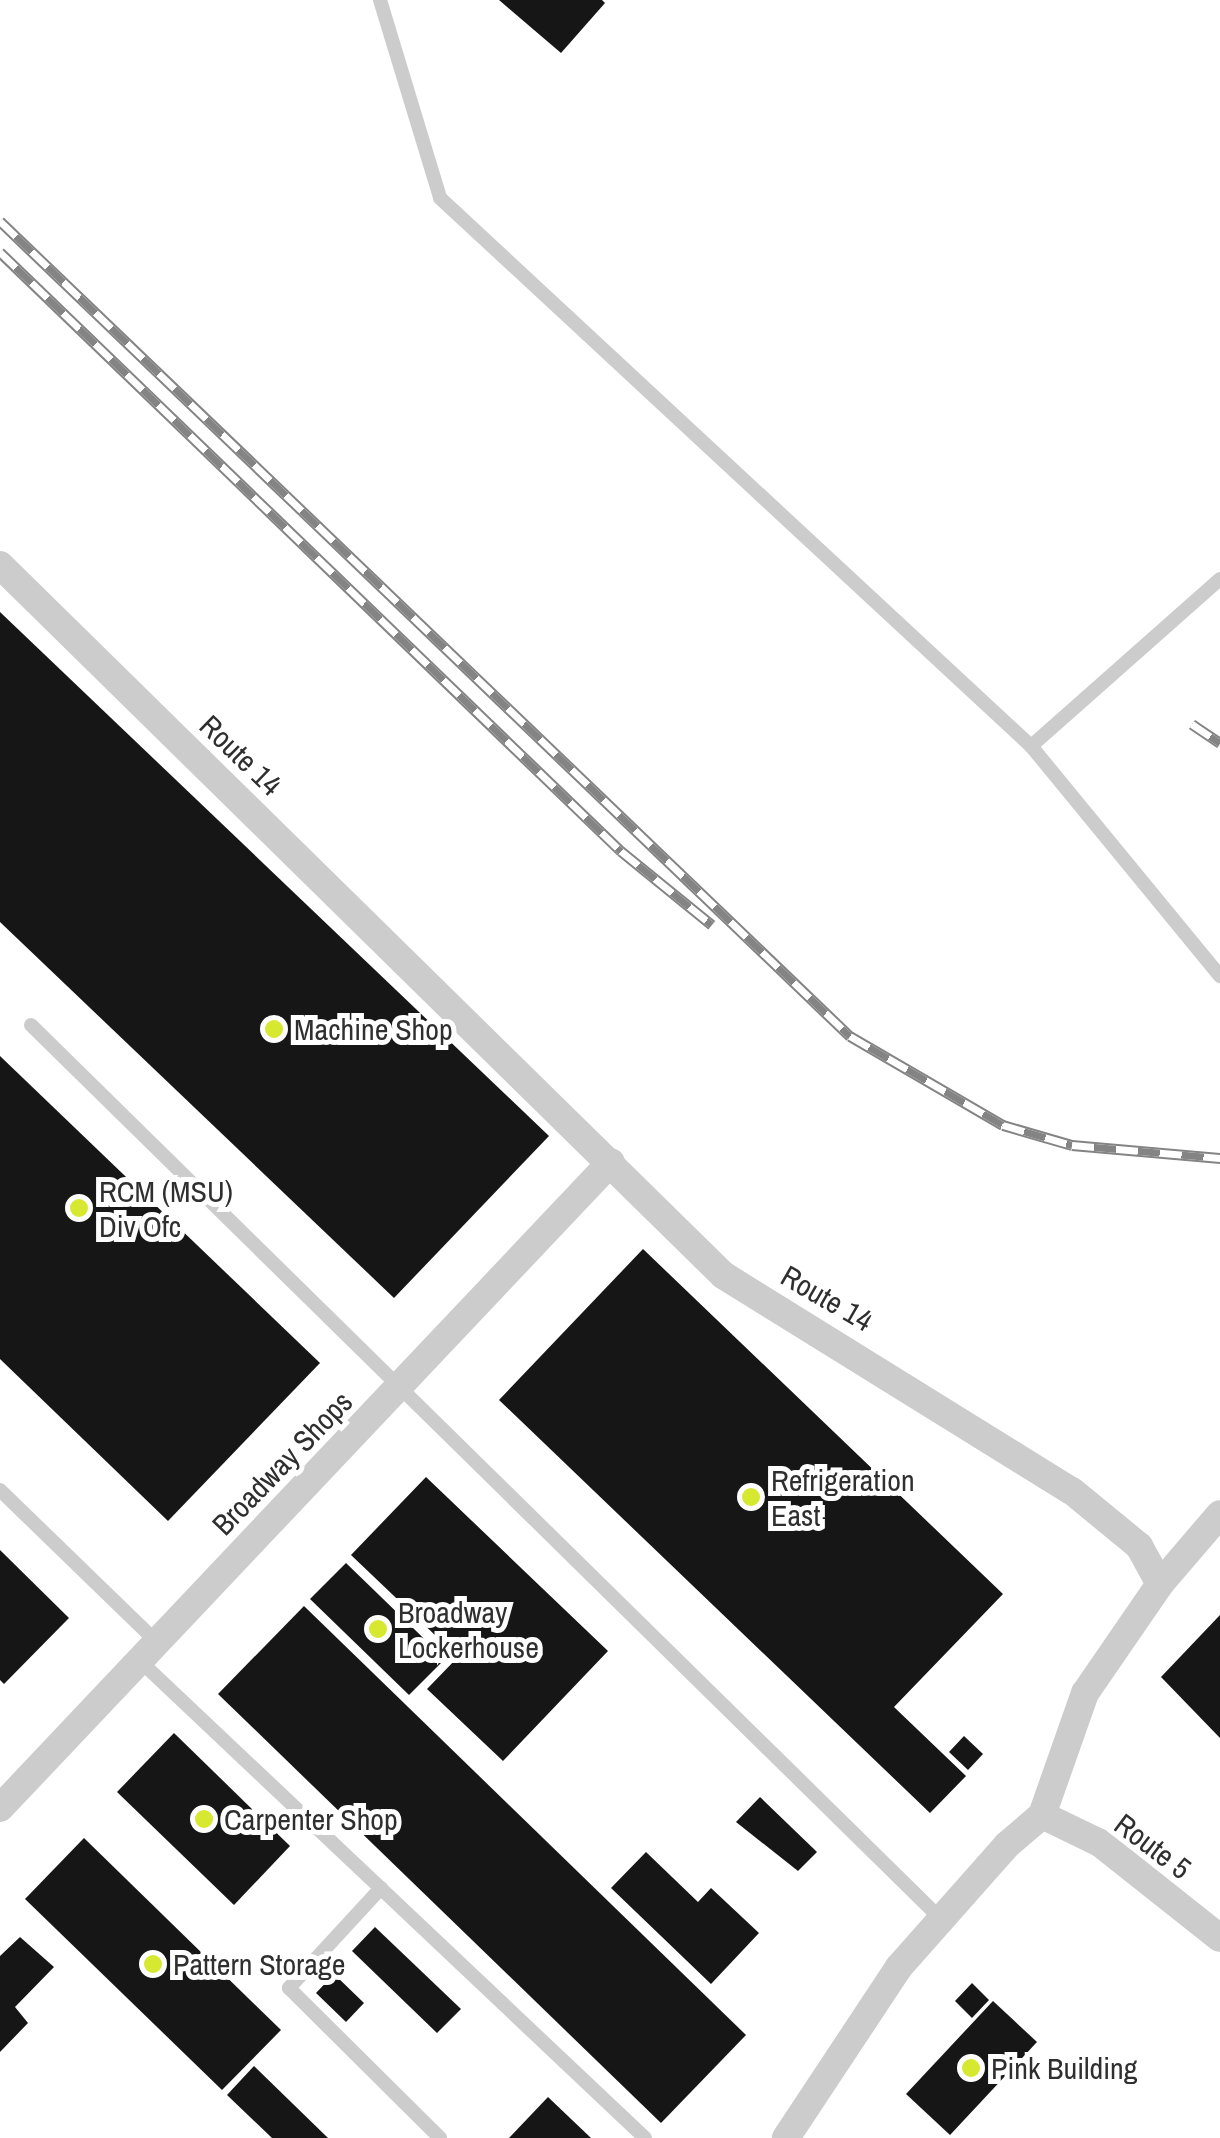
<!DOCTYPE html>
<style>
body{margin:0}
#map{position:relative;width:1220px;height:2138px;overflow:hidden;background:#fff;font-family:"Archivo Narrow",sans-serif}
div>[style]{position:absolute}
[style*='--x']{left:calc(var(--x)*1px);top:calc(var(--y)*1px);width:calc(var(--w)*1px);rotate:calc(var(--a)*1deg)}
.building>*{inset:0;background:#161616}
.service>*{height:14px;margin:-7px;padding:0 7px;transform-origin:7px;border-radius:7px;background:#ccc}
.minor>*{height:28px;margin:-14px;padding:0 14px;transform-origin:14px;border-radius:14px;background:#ccc}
.rail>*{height:11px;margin-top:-5.5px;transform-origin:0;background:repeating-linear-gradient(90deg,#fff 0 22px,#848484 0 44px);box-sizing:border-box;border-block:2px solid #848484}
.dots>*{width:28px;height:28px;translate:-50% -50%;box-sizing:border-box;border:5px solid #fff;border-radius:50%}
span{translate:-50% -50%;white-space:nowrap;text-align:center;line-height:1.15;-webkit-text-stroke:10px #fff;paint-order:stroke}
.street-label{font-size:30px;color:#2f2f2f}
.poi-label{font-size:30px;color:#2f2f2f}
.left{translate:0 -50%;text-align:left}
</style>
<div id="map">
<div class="building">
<div style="clip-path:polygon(499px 0,602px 0,605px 3px,561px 53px)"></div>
<div style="clip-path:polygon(0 612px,549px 1136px,394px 1298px,0 922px)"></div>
<div style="clip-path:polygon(0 1056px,320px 1363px,168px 1521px,0 1359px)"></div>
<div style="clip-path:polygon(643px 1249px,1003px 1594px,894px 1707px,966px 1776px,930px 1813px,499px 1400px)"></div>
<div style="clip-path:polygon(426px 1477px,608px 1651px,503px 1761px,427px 1689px,458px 1657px,351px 1555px)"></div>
<div style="clip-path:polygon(0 1550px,69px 1618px,4px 1684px,0 1680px)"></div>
<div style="clip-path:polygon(346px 1563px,445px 1659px,409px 1695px,310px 1599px)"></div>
<div style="clip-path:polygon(304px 1606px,746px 2035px,661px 2123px,218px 1694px)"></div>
<div style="clip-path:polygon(1220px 1615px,1220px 1738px,1161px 1677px)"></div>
<div style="clip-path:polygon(174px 1733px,290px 1846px,234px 1905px,117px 1792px)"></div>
<div style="clip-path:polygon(964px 1736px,983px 1754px,968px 1770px,949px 1752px)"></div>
<div style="clip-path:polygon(760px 1797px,817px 1852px,798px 1871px,736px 1822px)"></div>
<div style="clip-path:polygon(84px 1838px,281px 2030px,222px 2090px,25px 1899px)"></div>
<div style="clip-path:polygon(646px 1852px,698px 1902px,711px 1888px,759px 1933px,711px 1984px,611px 1888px)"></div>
<div style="clip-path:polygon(375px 1927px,461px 2009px,437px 2033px,352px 1951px)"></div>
<div style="clip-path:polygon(20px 1937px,54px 1967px,15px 2007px,28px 2023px,0 2052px,0 1956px)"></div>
<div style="clip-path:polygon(334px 1974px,364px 2003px,346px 2022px,316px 1993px)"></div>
<div style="clip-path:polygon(972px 1983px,989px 2000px,972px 2018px,955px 2001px)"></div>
<div style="clip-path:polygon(993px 2001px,1037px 2042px,950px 2135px,906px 2094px)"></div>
<div style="clip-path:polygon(254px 2066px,328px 2138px,272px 2138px,227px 2095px)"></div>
<div style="clip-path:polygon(548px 2097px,591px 2138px,509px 2138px)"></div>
</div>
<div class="service">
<div style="--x:380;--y:0;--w:207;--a:73.1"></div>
<div style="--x:440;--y:198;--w:806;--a:42.84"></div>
<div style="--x:1220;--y:579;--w:252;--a:138.5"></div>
<div style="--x:1031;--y:746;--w:298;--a:50.6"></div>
<div style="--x:31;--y:1025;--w:1277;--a:44.49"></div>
<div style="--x:0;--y:1490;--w:219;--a:44.1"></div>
<div style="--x:139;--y:1660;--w:696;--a:43.37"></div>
<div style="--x:381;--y:1888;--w:136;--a:132.6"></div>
<div style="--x:289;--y:1988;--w:213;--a:44.8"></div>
</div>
<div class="minor">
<div style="--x:0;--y:565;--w:1013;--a:44.48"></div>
<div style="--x:723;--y:1275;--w:410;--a:31.8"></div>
<div style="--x:1072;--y:1491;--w:87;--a:39.4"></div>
<div style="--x:1139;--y:1546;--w:43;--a:61.1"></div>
<div style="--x:1160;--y:1584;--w:132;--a:124.5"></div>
<div style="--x:1085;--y:1693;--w:129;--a:109.4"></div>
<div style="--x:1042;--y:1815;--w:46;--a:139.4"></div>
<div style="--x:1007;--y:1845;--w:163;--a:131.5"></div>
<div style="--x:899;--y:1967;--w:205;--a:123.5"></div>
<div style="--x:1160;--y:1584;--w:92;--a:-49.4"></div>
<div style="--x:0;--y:1808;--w:889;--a:-46.59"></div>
<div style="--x:1042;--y:1815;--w:64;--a:25.8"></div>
<div style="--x:1100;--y:1843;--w:153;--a:38.4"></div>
</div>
<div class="rail">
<div style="--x:0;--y:221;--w:1178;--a:43.8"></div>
<div style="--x:850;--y:1036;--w:177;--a:30.2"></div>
<div style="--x:1003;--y:1125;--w:72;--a:16.2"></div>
<div style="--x:1072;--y:1145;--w:149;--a:5"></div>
<div style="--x:0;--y:252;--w:863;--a:43.97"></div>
<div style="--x:621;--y:851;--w:117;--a:39.1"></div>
<div style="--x:1192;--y:724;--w:34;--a:34"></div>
</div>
<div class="dots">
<div style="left:274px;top:1029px;background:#d6e82f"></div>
<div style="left:79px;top:1208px;background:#d6e82f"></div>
<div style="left:751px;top:1497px;background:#d6e82f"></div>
<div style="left:378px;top:1629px;background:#d6e82f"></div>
<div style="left:204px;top:1819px;background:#d6e82f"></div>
<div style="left:153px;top:1964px;background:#d6e82f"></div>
<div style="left:971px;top:2068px;background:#d6e82f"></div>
</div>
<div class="street-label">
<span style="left:241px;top:755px;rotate:44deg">Route 14</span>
<span style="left:827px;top:1298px;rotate:30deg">Route 14</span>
<span style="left:282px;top:1463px;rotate:-46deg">Broadway Shops</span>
<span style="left:1153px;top:1846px;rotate:37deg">Route 5</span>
</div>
<div class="poi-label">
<span class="left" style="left:294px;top:1029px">Machine Shop</span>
<span class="left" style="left:99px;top:1208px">RCM (MSU)<br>Div Ofc</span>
<span class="left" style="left:771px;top:1497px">Refrigeration<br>East</span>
<span class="left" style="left:398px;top:1629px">Broadway<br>Lockerhouse</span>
<span class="left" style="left:224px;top:1819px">Carpenter Shop</span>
<span class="left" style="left:173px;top:1964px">Pattern Storage</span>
<span class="left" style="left:991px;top:2068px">Pink Building</span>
</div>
</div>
